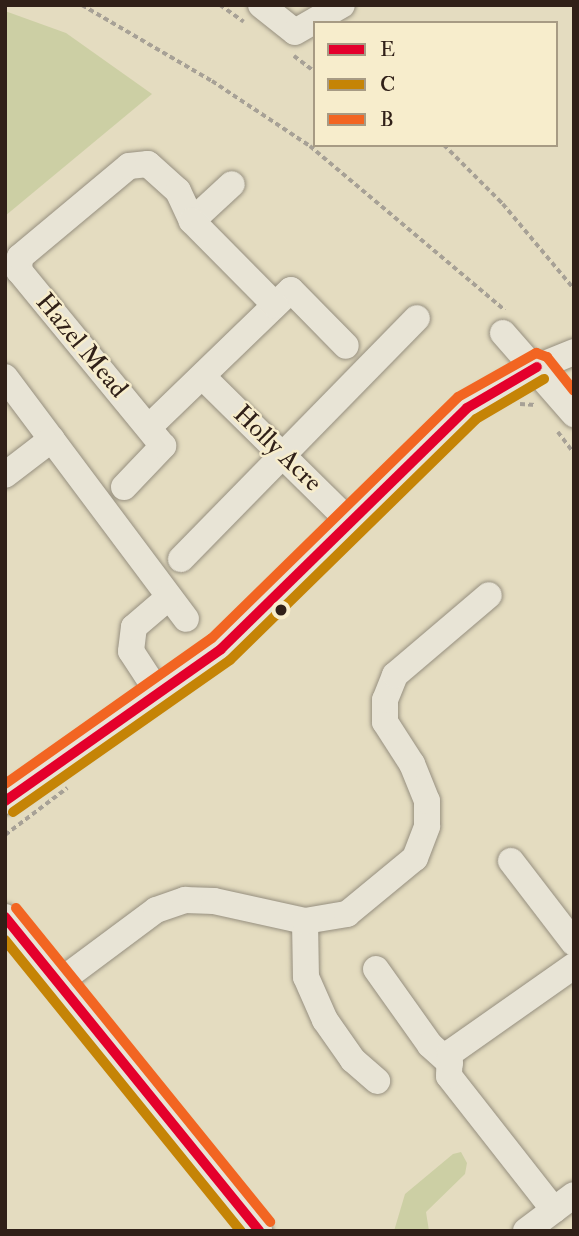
<!DOCTYPE html>
<style>
body{margin:0}
#map{position:relative;width:579px;height:1236px;overflow:hidden;background:#e4dcc0;font-family:"IM FELL Double Pica",serif}
div>[style]{position:absolute}
[style*='--x']{left:calc(var(--x)*1px);top:calc(var(--y)*1px);width:calc(var(--w)*1px);rotate:calc(var(--a)*1deg)}
.green>*{inset:0;background:#cccfa4}
.path>*{height:3.5px;margin-top:-1.75px;transform-origin:0;background:repeating-linear-gradient(90deg,#a7a196 0 5px,transparent 0 8.5px)}
.roads{filter:drop-shadow(0 0 2px #968f7f) drop-shadow(0 0 2px #968f7f)}
.minor>*{height:26px;margin:-13px;padding:0 13px;transform-origin:13px;border-radius:13px;background:#e8e4d6}
.bus-1>*{height:10px;margin:-5px;padding:0 5px;transform-origin:5px;border-radius:5px;background:#e4002b}
.bus-2>*{height:10px;margin:-5px;padding:0 5px;transform-origin:5px;border-radius:5px;background:#c58406}
.bus-3>*{height:10px;margin:-5px;padding:0 5px;transform-origin:5px;border-radius:5px;background:#f26522}
.dots>*{width:19px;height:19px;translate:-50% -50%;box-sizing:border-box;border:4px solid #f7edcc;border-radius:50%}
span{translate:-50% -50%;white-space:nowrap;text-align:center;line-height:1.15;-webkit-text-stroke:5px #f7edcc;paint-order:stroke}
.street-label{font-size:26px;color:#302018}
.frame{position:absolute;inset:0;border:7px solid #302018;pointer-events:none}
.legend{position:absolute;left:313px;top:21px;width:245px;height:126px;box-sizing:border-box;background:#f7edcc;border:2px solid #a79b84;margin:0;padding:9px 12px;list-style:none;font-size:21px;color:#302018}
.legend li{display:flex;align-items:center;gap:14px;height:35px}
.legend b{width:35px;border:2px solid #a79b84}
</style>
<div id="map">
<div class="green">
<div style="clip-path:polygon(5px 11px,66px 33px,152px 94px,5px 216px)"></div>
<div style="clip-path:polygon(461px 1152px,467px 1163px,465px 1174px,426px 1212px,429px 1231px,394px 1231px,405px 1194px,453px 1154px)"></div>
</div>
<div class="path">
<div style="--x:82;--y:5;--w:151;--a:30.3"></div>
<div style="--x:212;--y:81;--w:118;--a:33.6"></div>
<div style="--x:310;--y:146;--w:255;--a:40.1"></div>
<div style="--x:220;--y:5;--w:29;--a:35"></div>
<div style="--x:294;--y:56;--w:26;--a:37"></div>
<div style="--x:444;--y:145;--w:83;--a:45"></div>
<div style="--x:503;--y:204;--w:111;--a:50.1"></div>
<div style="--x:520;--y:404;--w:16;--a:4"></div>
<div style="--x:558;--y:432;--w:26;--a:53"></div>
<div style="--x:5;--y:835;--w:78;--a:-37.2"></div>
</div>
<div class="roads">
<div class="minor">
<div style="--x:261;--y:5;--w:43;--a:38.5"></div>
<div style="--x:295;--y:32;--w:54;--a:-29.9"></div>
<div style="--x:192;--y:221;--w:54;--a:-42.8"></div>
<div style="--x:503;--y:333;--w:108;--a:48.8"></div>
<div style="--x:5;--y:377;--w:302;--a:53.2"></div>
<div style="--x:204;--y:378;--w:205;--a:44.6"></div>
<div style="--x:149;--y:427;--w:197;--a:-44"></div>
<div style="--x:291;--y:290;--w:78;--a:45.5"></div>
<div style="--x:5;--y:475;--w:59;--a:-37.5"></div>
<div style="--x:124;--y:487;--w:57;--a:-46.4"></div>
<div style="--x:163;--y:446;--w:227;--a:-129.4"></div>
<div style="--x:19;--y:271;--w:14;--a:-86"></div>
<div style="--x:20;--y:257;--w:142;--a:-39.9"></div>
<div style="--x:129;--y:166;--w:19;--a:-6"></div>
<div style="--x:148;--y:164;--w:40;--a:42"></div>
<div style="--x:178;--y:191;--w:33;--a:65"></div>
<div style="--x:192;--y:221;--w:118;--a:45.3"></div>
<div style="--x:181;--y:559;--w:337;--a:-45.6"></div>
<div style="--x:159;--y:694;--w:51;--a:-123.1"></div>
<div style="--x:131;--y:651;--w:24;--a:-83"></div>
<div style="--x:134;--y:627;--w:46;--a:-40.6"></div>
<div style="--x:5;--y:801;--w:264;--a:-35.1"></div>
<div style="--x:221;--y:649;--w:344;--a:-44.4"></div>
<div style="--x:467;--y:408;--w:81;--a:-30.4"></div>
<div style="--x:537;--y:367;--w:40;--a:-22"></div>
<div style="--x:511;--y:861;--w:103;--a:52.5"></div>
<div style="--x:5;--y:917;--w:404;--a:51"></div>
<div style="--x:305;--y:921;--w:56;--a:89"></div>
<div style="--x:306;--y:977;--w:47;--a:66.2"></div>
<div style="--x:325;--y:1020;--w:49;--a:55"></div>
<div style="--x:353;--y:1060;--w:32;--a:41"></div>
<div style="--x:376;--y:969;--w:93;--a:54.6"></div>
<div style="--x:430;--y:1045;--w:27;--a:42"></div>
<div style="--x:58;--y:983;--w:122;--a:-36.7"></div>
<div style="--x:156;--y:910;--w:31;--a:-19"></div>
<div style="--x:185;--y:900;--w:29;--a:2"></div>
<div style="--x:214;--y:901;--w:93;--a:12.4"></div>
<div style="--x:305;--y:921;--w:43;--a:-9.5"></div>
<div style="--x:347;--y:914;--w:88;--a:-39.5"></div>
<div style="--x:415;--y:858;--w:34;--a:-69"></div>
<div style="--x:427;--y:826;--w:25;--a:-90"></div>
<div style="--x:427;--y:801;--w:40;--a:-112"></div>
<div style="--x:412;--y:764;--w:50;--a:-122.7"></div>
<div style="--x:385;--y:722;--w:22;--a:-90"></div>
<div style="--x:385;--y:700;--w:27;--a:-68"></div>
<div style="--x:395;--y:675;--w:123;--a:-40.4"></div>
<div style="--x:554;--y:1210;--w:170;--a:-128.1"></div>
<div style="--x:449;--y:1076;--w:23;--a:-88"></div>
<div style="--x:450;--y:1053;--w:151;--a:-35.1"></div>
<div style="--x:526;--y:1231;--w:60;--a:-36.9"></div>
</div>
</div>
<div class="bus-1">
<div style="--x:5;--y:801;--w:264;--a:-35.1"></div>
<div style="--x:221;--y:649;--w:344;--a:-44.4"></div>
<div style="--x:467;--y:408;--w:81;--a:-30.4"></div>
<div style="--x:5;--y:917;--w:404;--a:51"></div>
</div>
<div class="bus-2">
<div style="--x:13;--y:812;--w:265;--a:-35"></div>
<div style="--x:230;--y:660;--w:344;--a:-44.4"></div>
<div style="--x:476;--y:419;--w:79;--a:-30.5"></div>
<div style="--x:5;--y:940;--w:375;--a:51"></div>
</div>
<div class="bus-3">
<div style="--x:5;--y:784;--w:253;--a:-35.2"></div>
<div style="--x:212;--y:638;--w:344;--a:-44.4"></div>
<div style="--x:458;--y:397;--w:90;--a:-29.4"></div>
<div style="--x:536;--y:353;--w:12;--a:20"></div>
<div style="--x:547;--y:357;--w:43;--a:51.5"></div>
<div style="--x:16;--y:908;--w:404;--a:51"></div>
</div>
<div class="dots">
<div style="left:281px;top:610px;background:#302018"></div>
</div>
<div class="street-label">
<span style="left:81px;top:346px;rotate:50deg">Hazel Mead</span>
<span style="left:277px;top:449px;rotate:44deg">Holly Acre</span>
</div>
<div class="frame"></div>
<ul class="legend">
<li><b style="height:9px;background:#e4002b"></b>E</li>
<li><b style="height:9px;background:#c58406"></b>C</li>
<li><b style="height:9px;background:#f26522"></b>B</li>
</ul>
</div>
